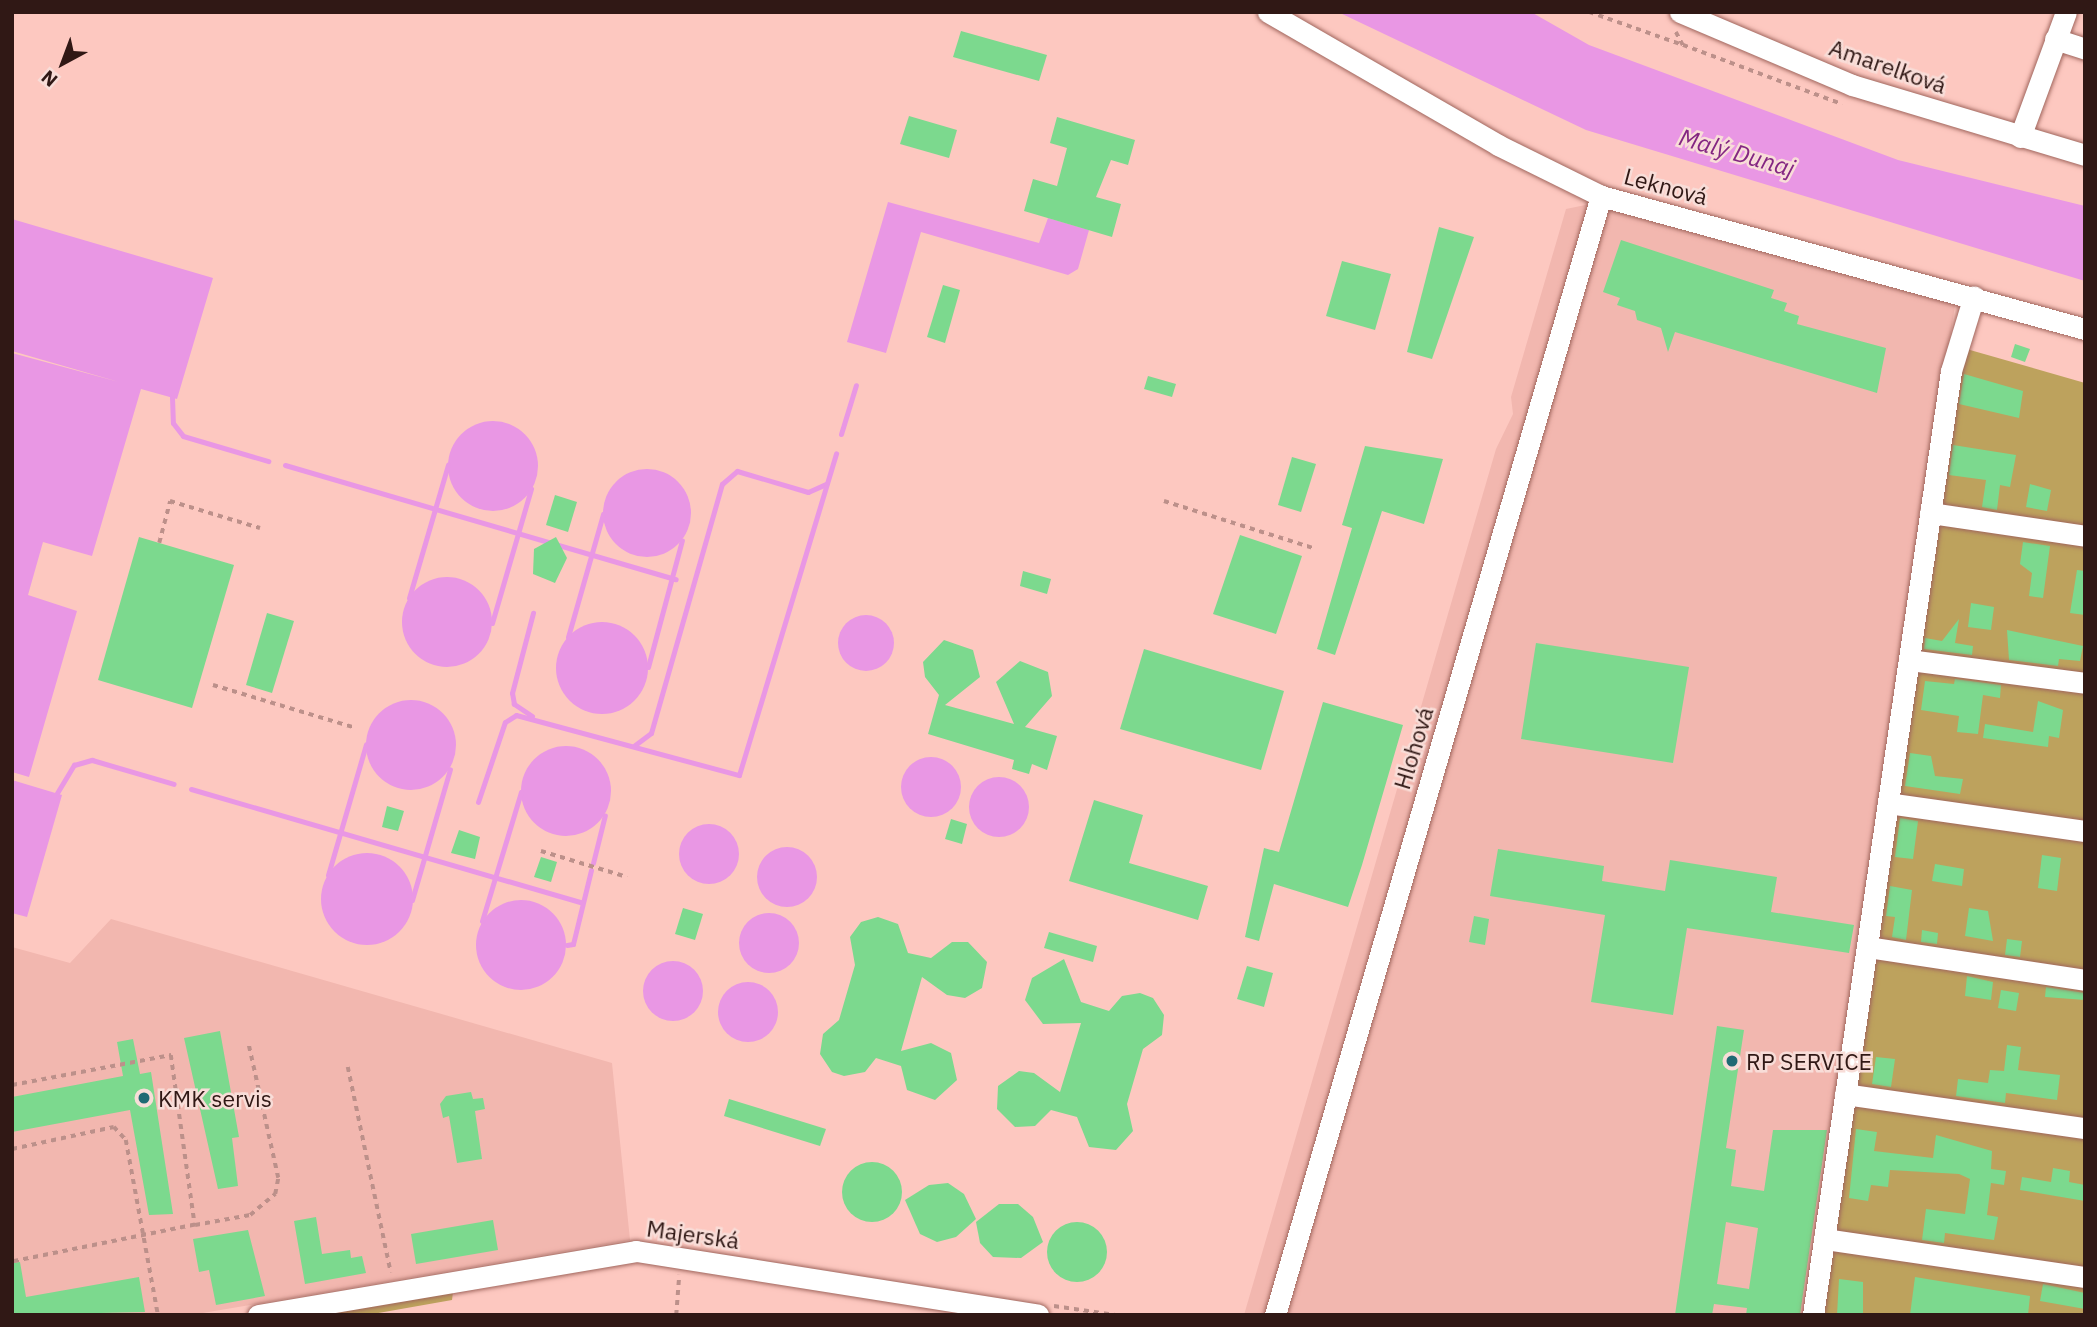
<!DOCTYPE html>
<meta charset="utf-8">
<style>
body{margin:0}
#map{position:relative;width:2097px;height:1327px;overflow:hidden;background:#fdc8c0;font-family:"IBM Plex Sans",sans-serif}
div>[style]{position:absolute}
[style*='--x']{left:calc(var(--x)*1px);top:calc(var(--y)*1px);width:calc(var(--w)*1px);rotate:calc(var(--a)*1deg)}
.built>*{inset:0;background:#f2b7af}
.green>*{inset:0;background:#bda25d}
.water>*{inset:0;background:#e997e4}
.round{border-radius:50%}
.stream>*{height:5px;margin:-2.5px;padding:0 2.5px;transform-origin:2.5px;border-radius:2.5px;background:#e997e4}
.building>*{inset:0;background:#7cd98e}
.path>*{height:3.5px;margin-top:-1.75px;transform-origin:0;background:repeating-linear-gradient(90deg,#bc908a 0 5px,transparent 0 10px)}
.roads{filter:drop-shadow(0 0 2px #a0665d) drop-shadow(0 0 2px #a0665d)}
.minor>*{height:21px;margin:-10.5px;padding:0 10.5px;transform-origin:10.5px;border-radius:10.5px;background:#fff}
.dots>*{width:19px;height:19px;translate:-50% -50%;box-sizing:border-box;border:4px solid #f8ddd8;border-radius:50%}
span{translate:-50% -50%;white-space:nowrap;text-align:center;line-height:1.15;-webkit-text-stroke:5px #f8ddd8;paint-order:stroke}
.street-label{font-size:23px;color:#301815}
.poi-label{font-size:23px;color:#301815}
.left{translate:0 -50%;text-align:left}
.water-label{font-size:24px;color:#842682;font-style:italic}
.frame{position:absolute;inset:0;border:14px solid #301815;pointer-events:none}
.north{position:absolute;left:28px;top:28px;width:70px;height:70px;-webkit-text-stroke:5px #f8ddd8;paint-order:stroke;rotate:221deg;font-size:19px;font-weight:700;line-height:28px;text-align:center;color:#301815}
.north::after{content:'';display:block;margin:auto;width:24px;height:32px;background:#301815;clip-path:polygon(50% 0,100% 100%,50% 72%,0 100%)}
</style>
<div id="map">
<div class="built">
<div style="clip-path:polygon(1595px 203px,1956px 298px,1808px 1315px,1244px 1315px,1496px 449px,1513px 414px,1511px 397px,1566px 209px)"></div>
<div style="clip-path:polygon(111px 919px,612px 1063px,630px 1240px,191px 1315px,12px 1315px,12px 947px,70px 963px)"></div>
</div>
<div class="green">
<div style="clip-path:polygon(1963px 348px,2085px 383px,2085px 1315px,1821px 1315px)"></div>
<div style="clip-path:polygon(453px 1292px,452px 1300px,367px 1315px,322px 1315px)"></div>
</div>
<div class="water">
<div style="clip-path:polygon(1338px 12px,1531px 12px,1589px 45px,1898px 160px,2085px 206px,2085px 281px,1586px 130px)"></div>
<div style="clip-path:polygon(888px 202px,1039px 243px,1048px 218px,1089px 230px,1078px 269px,1068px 275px,921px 232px,886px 353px,847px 342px)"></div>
<div style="clip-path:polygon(12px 219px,213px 278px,177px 399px,141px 389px,92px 556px,43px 542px,28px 595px,77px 611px,29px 777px,12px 772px,12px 353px,119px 382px,12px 351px)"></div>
<div class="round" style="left:448px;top:421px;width:90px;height:90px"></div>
<div class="round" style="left:603px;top:469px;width:88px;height:88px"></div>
<div class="round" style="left:402px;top:577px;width:90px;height:90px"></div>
<div class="round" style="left:838px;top:615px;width:56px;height:56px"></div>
<div class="round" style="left:556px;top:622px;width:92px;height:92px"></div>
<div class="round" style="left:366px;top:700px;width:90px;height:90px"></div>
<div class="round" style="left:521px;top:746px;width:90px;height:90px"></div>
<div class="round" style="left:901px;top:757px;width:60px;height:60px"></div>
<div class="round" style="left:969px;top:777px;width:60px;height:60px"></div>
<div style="clip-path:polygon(12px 780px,62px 795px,27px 917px,12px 913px)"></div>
<div class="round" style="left:679px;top:824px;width:60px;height:60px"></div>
<div class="round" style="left:757px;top:847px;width:60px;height:60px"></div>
<div class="round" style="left:321px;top:853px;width:92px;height:92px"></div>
<div class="round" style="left:476px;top:900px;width:90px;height:90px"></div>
<div class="round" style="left:739px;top:913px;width:60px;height:60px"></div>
<div class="round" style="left:643px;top:961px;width:60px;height:60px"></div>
<div class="round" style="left:718px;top:982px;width:60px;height:60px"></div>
</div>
<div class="stream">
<div style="--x:172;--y:397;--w:26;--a:88"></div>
<div style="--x:173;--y:423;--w:16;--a:52"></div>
<div style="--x:183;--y:436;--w:89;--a:16.4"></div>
<div style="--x:841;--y:434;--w:51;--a:-73"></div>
<div style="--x:285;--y:465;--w:407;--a:16.3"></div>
<div style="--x:409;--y:598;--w:139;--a:-73.7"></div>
<div style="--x:492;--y:623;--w:140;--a:-73.8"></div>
<div style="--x:568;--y:637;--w:128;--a:-74.1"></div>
<div style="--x:648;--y:667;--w:131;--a:-75"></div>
<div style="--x:532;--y:716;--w:22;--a:-146"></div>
<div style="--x:514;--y:704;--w:11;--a:-100"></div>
<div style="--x:512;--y:693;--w:83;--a:-75.3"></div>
<div style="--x:635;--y:745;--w:20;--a:-37"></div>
<div style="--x:651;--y:733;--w:259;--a:-74.1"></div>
<div style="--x:722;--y:484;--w:20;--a:-41"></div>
<div style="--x:737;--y:471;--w:74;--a:16.5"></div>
<div style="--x:808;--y:492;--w:20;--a:-24"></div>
<div style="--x:191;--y:789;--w:406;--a:16.2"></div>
<div style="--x:57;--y:793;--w:33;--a:-59"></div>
<div style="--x:74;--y:765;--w:19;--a:-16"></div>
<div style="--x:92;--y:760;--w:85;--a:16.3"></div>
<div style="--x:478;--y:802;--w:84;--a:-71.4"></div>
<div style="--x:505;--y:722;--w:13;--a:-32"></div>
<div style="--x:516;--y:715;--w:231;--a:15.1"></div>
<div style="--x:739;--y:775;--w:336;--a:-73.2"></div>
<div style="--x:593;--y:863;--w:49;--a:-76"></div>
<div style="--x:328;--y:875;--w:136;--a:-73.8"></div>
<div style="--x:412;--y:900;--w:136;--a:-73.8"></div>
<div style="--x:482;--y:921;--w:135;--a:-73.2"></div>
<div style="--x:567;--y:945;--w:6;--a:-9"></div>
<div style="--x:573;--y:944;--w:76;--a:-76.3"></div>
</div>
<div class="building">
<div style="clip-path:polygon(961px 31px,1047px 55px,1039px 81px,953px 57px)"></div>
<div style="clip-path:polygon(909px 116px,957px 130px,949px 158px,900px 144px)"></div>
<div style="clip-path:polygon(1057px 117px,1135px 140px,1128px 165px,1111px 160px,1096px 197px,1121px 204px,1112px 237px,1024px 211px,1033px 179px,1057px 186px,1067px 148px,1050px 143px)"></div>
<div style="clip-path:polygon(1439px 227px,1474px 237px,1432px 359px,1407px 352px)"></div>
<div style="clip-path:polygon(1621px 240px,1774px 290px,1771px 298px,1787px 303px,1784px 311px,1799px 316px,1797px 324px,1886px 348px,1877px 393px,1675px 332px,1668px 352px,1661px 328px,1637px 320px,1635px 311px,1617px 305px,1620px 298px,1603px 292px)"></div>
<div style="clip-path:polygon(1342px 261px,1391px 274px,1375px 330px,1326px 316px)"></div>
<div style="clip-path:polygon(943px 285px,960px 290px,945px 343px,927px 337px)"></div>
<div style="clip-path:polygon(2015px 344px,2030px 349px,2025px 362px,2011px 357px)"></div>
<div style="clip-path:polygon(1964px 374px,2023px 391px,2019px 418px,1959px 404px)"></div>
<div style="clip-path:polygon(1148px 376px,1176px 384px,1172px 397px,1144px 389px)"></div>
<div style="clip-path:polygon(1953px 445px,2016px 455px,2010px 487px,2000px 485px,1997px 510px,1982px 507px,1986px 480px,1949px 475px)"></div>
<div style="clip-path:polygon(1365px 446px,1443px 459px,1424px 524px,1382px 511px,1335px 655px,1317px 649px,1352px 528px,1342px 525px)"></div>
<div style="clip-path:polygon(1292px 457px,1316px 464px,1301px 512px,1278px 505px)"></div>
<div style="clip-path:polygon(2030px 484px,2051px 490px,2047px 511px,2026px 507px)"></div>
<div style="clip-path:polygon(555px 495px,577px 502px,568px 532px,546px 525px)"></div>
<div style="clip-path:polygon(1240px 535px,1302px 556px,1276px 634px,1213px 614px)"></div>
<div style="clip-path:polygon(139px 537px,234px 565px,192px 708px,98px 680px)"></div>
<div style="clip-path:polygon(556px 537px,567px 558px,555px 583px,533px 574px,534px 549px)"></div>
<div style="clip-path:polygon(2023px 542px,2050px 546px,2043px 598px,2029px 596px,2032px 573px,2020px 564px)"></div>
<div style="clip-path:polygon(2077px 570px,2085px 571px,2085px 615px,2070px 613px)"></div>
<div style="clip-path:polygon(1023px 571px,1051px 579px,1047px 594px,1020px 586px)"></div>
<div style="clip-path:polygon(1971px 603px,1994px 607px,1991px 630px,1968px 627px)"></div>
<div style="clip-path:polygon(267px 613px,294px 621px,272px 693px,246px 685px)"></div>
<div style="clip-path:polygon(1959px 619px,1955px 643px,1973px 646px,1972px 655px,1924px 649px,1925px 638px,1942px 641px)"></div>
<div style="clip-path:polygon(2007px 630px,2083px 646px,2080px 661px,2059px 659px,2058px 666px,2009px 660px)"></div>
<div style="clip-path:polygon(944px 640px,973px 650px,980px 677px,945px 705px,1014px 724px,996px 682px,1020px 661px,1048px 672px,1052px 696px,1025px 727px,1057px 736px,1047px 770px,1032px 764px,1029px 774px,1012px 769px,1014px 760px,928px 734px,939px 695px,925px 677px,923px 662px)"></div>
<div style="clip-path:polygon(1536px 643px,1689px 667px,1673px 763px,1521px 739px)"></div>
<div style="clip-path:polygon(1144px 649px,1284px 691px,1261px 770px,1120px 729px)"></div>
<div style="clip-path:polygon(1955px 679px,2001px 685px,2000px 698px,1983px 695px,1978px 734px,1957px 732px,1959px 716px,1921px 710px,1925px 681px,1954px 684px)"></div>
<div style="clip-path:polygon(2038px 701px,2063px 710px,2059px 738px,2049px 736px,2048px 747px,1983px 738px,1985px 724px,2033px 732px)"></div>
<div style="clip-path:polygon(1323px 702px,1403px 725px,1362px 865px,1348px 907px,1274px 884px,1259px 941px,1245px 937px,1264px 848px,1279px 852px)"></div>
<div style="clip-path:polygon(1910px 753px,1931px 756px,1935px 776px,1963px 779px,1960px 794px,1905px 786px)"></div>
<div style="clip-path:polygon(1094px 800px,1143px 815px,1129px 863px,1208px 886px,1198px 920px,1069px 881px)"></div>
<div style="clip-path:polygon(387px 806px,404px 811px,398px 831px,382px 827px)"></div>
<div style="clip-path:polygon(1900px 818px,1918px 821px,1913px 859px,1895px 857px)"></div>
<div style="clip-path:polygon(951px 819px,967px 824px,962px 844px,945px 839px)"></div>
<div style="clip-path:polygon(459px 830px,480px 837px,475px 859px,451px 853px)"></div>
<div style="clip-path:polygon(1498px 849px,1604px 866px,1602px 881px,1665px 891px,1670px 860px,1777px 877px,1771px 912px,1854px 925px,1849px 953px,1687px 928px,1673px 1015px,1591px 1002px,1605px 915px,1490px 896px)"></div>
<div style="clip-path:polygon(2042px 855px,2061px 858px,2057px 891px,2038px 888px)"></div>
<div style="clip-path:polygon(541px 857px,557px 862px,551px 882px,534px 877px)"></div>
<div style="clip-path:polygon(1935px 864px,1964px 869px,1962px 886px,1932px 881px)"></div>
<div style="clip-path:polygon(1890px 886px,1912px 890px,1906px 940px,1892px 937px,1895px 917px,1886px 916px)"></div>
<div style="clip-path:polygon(683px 908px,703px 914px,695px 940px,675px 934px)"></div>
<div style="clip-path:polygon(1969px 908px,1988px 911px,1993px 941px,1965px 936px)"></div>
<div style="clip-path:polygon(1474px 916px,1489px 919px,1485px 945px,1469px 942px)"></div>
<div style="clip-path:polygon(878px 917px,898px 924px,908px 953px,931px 958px,952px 942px,968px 942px,987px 962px,982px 988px,965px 998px,947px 995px,922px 977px,901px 1051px,931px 1043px,951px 1053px,957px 1080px,935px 1100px,907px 1090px,901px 1066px,876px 1058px,865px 1072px,844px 1076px,832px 1072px,820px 1054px,823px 1034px,839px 1020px,855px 965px,850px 937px,861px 922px)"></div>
<div style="clip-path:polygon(1922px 930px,1938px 933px,1937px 944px,1921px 942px)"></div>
<div style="clip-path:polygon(1049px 932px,1097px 946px,1093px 962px,1044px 948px)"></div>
<div style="clip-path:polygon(2007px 939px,2022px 941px,2020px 957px,2005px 955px)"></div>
<div style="clip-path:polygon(1064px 959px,1081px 1002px,1109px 1011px,1122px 996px,1140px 993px,1153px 998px,1164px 1015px,1162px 1035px,1143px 1049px,1127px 1104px,1133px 1131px,1116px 1150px,1089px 1147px,1077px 1117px,1051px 1110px,1035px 1126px,1015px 1127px,997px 1109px,998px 1086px,1019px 1071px,1034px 1073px,1060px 1092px,1081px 1023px,1043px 1024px,1025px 1000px,1032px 978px)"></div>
<div style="clip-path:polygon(1247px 966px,1273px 973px,1264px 1007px,1237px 999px)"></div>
<div style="clip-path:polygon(1967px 976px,1993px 982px,1991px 1000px,1965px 996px)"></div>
<div style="clip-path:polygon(2046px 987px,2085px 993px,2085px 1000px,2045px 997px)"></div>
<div style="clip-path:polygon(2001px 990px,2019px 993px,2016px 1011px,1998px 1008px)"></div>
<div style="clip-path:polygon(evenodd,1717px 1026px,1744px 1030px,1726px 1148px,1736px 1150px,1731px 1186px,1764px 1191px,1773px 1130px,1827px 1130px,1800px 1315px,1746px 1315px,1747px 1308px,1714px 1304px,1712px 1315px,1675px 1315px,1717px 1026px,1726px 1222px,1758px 1228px,1749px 1289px,1717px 1284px,1726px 1222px)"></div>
<div style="clip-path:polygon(220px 1031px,239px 1137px,232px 1138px,238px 1186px,218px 1189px,184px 1038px)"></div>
<div style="clip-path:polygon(133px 1039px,140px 1074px,151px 1072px,173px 1214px,149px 1215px,130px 1110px,12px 1132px,12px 1097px,123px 1076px,117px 1042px)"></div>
<div style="clip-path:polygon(2007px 1045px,2021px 1047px,2018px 1070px,2060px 1075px,2057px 1100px,2006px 1093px,2005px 1103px,1956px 1096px,1958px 1079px,1988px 1083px,1990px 1070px,2004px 1071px)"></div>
<div style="clip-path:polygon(1876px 1057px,1895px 1059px,1891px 1087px,1872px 1084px)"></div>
<div style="clip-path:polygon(471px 1092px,473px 1099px,483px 1098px,485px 1109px,475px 1111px,482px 1159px,457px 1163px,449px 1116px,443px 1118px,440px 1104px,446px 1096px)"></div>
<div style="clip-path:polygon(729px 1099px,826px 1129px,820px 1146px,724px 1116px)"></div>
<div style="clip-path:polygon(1856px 1129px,1877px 1132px,1874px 1151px,1933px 1158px,1936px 1135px,1992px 1151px,1991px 1169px,2006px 1171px,2004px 1185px,1991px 1183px,1987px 1215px,1998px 1217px,1994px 1240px,1945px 1233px,1944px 1243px,1922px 1240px,1926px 1209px,1965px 1214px,1970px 1179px,1959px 1174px,1890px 1170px,1888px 1187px,1871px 1185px,1868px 1201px,1849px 1198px)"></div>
<div class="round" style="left:842px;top:1162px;width:60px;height:60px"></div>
<div style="clip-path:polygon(2053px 1168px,2070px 1171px,2069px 1182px,2085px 1185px,2085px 1201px,2020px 1190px,2022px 1177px,2051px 1182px)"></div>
<div style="clip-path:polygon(948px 1183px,964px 1194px,976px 1219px,956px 1237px,937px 1242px,920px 1234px,905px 1200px,929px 1185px)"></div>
<div style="clip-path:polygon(999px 1204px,1018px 1204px,1033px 1217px,1043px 1242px,1021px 1258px,993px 1257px,980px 1243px,976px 1222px)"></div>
<div style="clip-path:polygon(316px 1217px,322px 1254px,350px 1250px,351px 1258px,362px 1256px,366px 1273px,305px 1284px,294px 1221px)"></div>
<div style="clip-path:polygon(493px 1220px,498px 1250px,416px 1264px,411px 1234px)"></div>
<div class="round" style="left:1047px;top:1222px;width:60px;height:60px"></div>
<div style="clip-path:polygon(248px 1230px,265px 1296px,216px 1305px,209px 1270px,199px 1272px,193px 1239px)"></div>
<div style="clip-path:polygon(20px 1262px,26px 1297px,139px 1277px,145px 1312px,12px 1315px,12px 1263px)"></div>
<div style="clip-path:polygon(1915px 1277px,2030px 1296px,2028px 1315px,1910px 1315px)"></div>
<div style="clip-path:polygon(1839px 1279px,1863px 1282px,1863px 1315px,1837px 1315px)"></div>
<div style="clip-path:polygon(2043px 1284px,2085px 1293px,2085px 1309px,2040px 1301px)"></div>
</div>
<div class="path">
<div style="--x:1589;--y:12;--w:100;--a:19.3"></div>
<div style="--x:1676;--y:32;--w:15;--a:62"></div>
<div style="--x:1683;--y:45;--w:170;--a:20.4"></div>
<div style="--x:1164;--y:501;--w:156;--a:17.5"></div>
<div style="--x:159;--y:543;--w:43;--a:-75.3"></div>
<div style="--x:170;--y:501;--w:94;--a:16.7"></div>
<div style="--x:213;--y:685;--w:149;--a:16.7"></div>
<div style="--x:541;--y:851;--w:90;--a:16.8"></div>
<div style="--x:348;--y:1067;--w:210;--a:78.2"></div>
<div style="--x:12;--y:1085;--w:162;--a:-10.7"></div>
<div style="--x:171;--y:1055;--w:172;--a:82"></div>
<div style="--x:195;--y:1225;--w:187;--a:168.6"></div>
<div style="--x:12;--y:1149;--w:104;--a:-12.2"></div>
<div style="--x:114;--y:1127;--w:18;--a:47"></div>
<div style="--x:126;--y:1140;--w:178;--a:79.6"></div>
<div style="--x:195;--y:1225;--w:56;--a:-10.3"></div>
<div style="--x:250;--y:1215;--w:33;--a:-40"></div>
<div style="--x:275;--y:1194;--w:16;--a:-79"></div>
<div style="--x:278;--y:1178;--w:138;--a:-102.5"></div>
<div style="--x:1054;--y:1306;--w:62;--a:8.4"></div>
<div style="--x:676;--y:1315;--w:40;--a:-85.7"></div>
</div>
<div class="roads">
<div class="minor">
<div style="--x:1268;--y:12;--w:266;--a:30"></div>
<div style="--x:1498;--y:145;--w:115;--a:26.3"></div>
<div style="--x:1601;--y:196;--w:502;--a:15.37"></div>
<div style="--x:1680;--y:12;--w:187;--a:23"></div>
<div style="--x:1852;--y:85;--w:243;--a:16.7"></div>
<div style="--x:2055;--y:39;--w:32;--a:18"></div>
<div style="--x:2020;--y:137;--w:133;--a:-69.8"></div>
<div style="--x:1930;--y:513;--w:157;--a:8.4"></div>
<div style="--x:1909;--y:660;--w:177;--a:7.4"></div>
<div style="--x:1888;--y:803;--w:199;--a:8.1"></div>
<div style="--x:1867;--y:947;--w:220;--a:8.6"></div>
<div style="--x:1845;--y:1094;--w:242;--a:8.1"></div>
<div style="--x:1824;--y:1239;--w:264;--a:8.3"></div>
<div style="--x:258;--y:1315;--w:383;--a:-9.6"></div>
<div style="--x:636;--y:1251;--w:407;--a:9"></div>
<div style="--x:1275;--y:1315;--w:1166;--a:-73.76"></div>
<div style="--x:1813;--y:1315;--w:954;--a:-81.68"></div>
<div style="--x:1951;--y:371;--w:78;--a:-73"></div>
</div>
</div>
<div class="dots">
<div style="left:1732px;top:1061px;background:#206a74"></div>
<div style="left:144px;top:1098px;background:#206a74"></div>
</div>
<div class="street-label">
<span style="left:1888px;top:66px;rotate:19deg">Amarelková</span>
<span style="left:1666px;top:186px;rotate:15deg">Leknová</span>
<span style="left:1413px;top:748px;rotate:-73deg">Hlohová</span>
<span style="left:693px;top:1234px;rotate:8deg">Majerská</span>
</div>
<div class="poi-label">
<span class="left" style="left:1746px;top:1061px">RP SERVICE</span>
<span class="left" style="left:158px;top:1098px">KMK servis</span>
</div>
<div class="water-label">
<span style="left:1737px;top:153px;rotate:16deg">Malý Dunaj</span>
</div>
<div class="frame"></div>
<div class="north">N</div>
</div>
